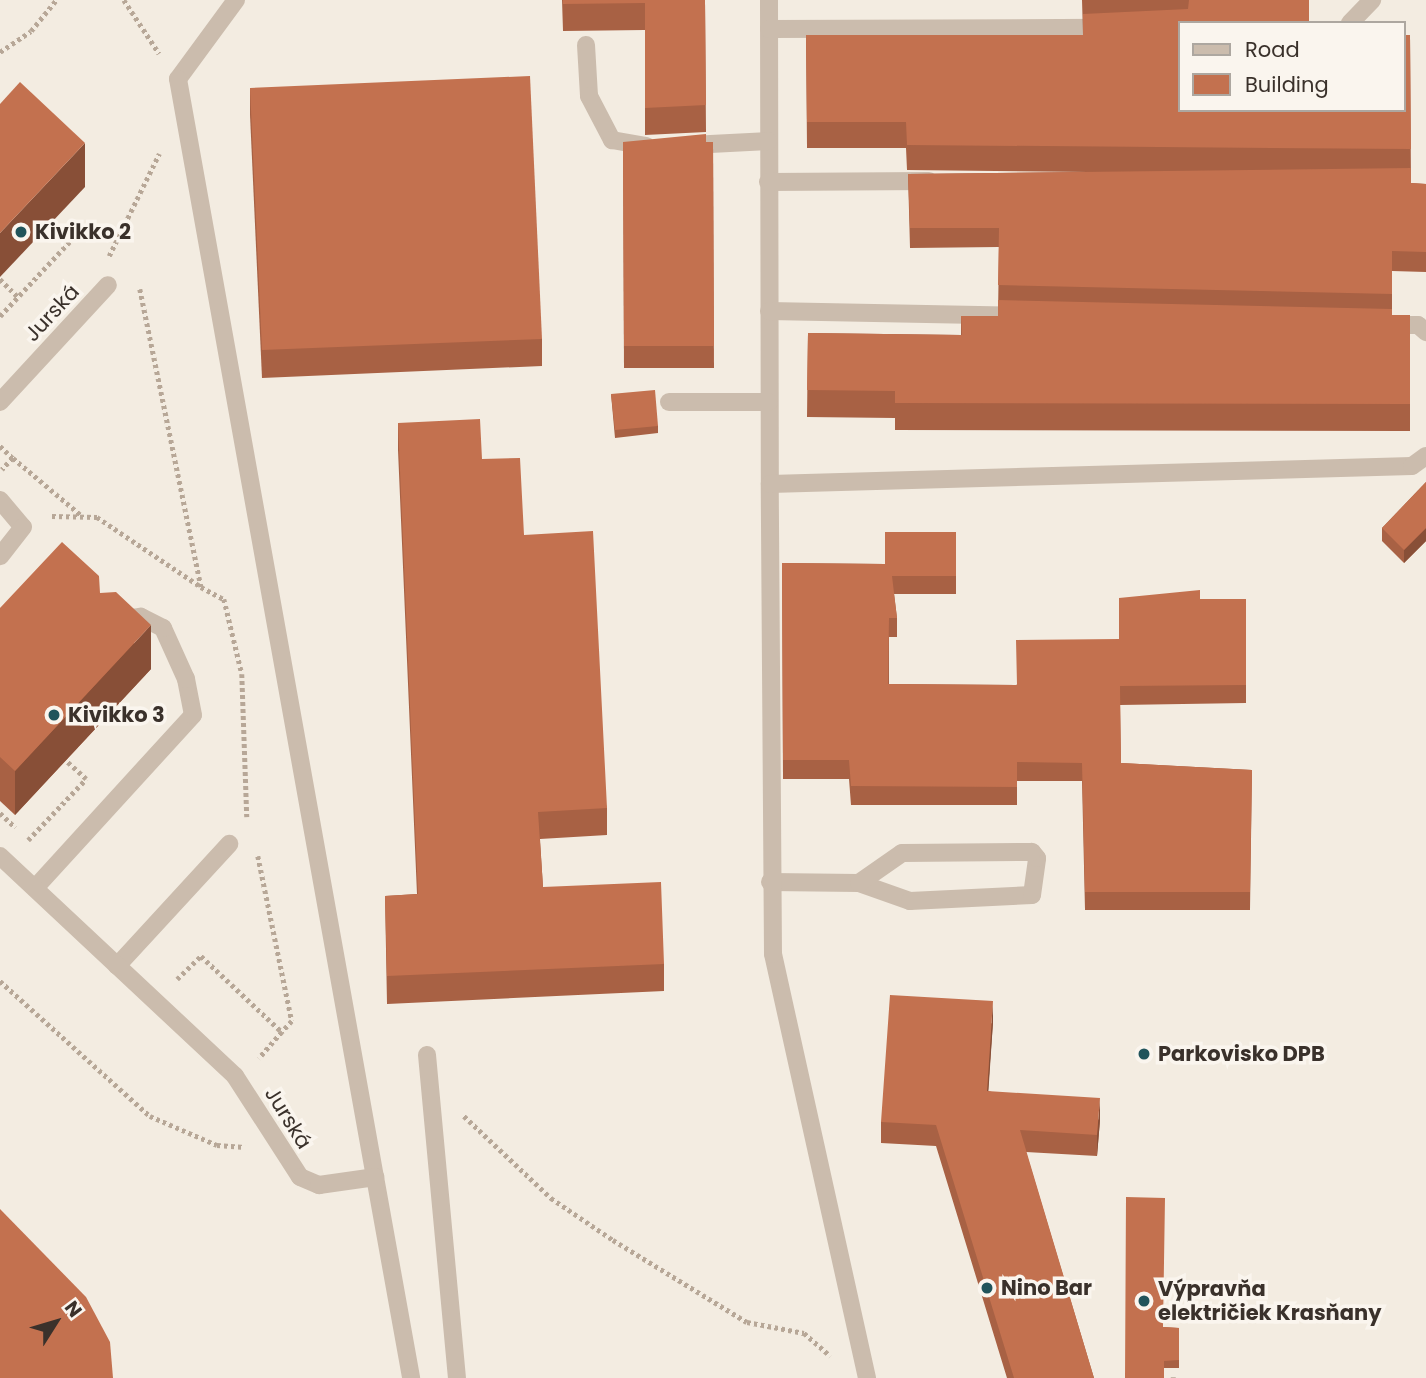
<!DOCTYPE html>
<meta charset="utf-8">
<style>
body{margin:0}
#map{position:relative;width:1426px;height:1378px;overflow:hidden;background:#f3ece1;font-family:Poppins,sans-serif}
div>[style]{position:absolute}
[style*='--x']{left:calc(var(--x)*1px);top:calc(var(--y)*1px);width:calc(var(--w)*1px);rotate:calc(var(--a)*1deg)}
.path>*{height:4.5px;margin-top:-2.25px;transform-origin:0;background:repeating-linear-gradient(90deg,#b7a797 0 3.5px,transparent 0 7px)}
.service>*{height:18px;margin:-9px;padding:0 9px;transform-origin:9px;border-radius:9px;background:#cbbcad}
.minor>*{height:18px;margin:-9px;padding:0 9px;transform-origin:9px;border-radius:9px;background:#cbbcad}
.wall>*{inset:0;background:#a86144}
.shaded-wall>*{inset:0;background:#884f37}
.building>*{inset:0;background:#c3714f}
.dots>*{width:19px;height:19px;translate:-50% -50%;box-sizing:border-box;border:4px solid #faf5ee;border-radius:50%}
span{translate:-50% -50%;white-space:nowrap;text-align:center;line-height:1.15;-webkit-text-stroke:7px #faf5ee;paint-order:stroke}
.poi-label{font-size:21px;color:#3a312b;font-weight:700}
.left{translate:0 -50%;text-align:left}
.street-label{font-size:21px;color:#3a312b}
.legend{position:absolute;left:1178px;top:21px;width:228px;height:91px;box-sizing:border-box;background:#faf5ee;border:2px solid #ada7a0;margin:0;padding:9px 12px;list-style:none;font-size:21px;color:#3a312b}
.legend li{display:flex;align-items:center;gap:14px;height:35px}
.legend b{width:35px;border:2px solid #ada7a0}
.north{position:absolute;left:21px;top:1287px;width:70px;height:70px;-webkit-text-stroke:5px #faf5ee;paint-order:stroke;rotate:53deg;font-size:19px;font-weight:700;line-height:28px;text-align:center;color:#3a312b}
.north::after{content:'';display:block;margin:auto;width:24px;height:32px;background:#3a312b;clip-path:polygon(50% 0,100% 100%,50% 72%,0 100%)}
</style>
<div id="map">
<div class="path">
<div style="--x:124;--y:0;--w:64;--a:56.6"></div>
<div style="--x:0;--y:52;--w:37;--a:-34"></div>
<div style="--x:31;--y:31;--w:40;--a:-51"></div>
<div style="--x:109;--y:256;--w:114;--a:-63.9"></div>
<div style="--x:0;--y:279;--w:25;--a:45"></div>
<div style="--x:140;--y:289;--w:304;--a:78.4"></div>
<div style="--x:201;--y:587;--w:26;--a:28"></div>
<div style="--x:224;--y:599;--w:77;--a:76.5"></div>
<div style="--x:242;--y:674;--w:143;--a:88"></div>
<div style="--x:0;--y:316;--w:108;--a:-46.9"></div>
<div style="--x:0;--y:446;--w:18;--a:43"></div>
<div style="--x:13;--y:458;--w:16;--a:133"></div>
<div style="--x:13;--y:458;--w:90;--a:40"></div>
<div style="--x:52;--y:516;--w:45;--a:1.3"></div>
<div style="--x:97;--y:517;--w:125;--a:33.9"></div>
<div style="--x:0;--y:813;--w:21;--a:43"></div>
<div style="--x:28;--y:840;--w:84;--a:-46.4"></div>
<div style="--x:86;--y:779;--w:27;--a:-138"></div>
<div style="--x:258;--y:856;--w:168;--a:78.4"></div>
<div style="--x:292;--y:1021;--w:15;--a:132"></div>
<div style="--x:177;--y:979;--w:33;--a:-44"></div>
<div style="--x:201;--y:956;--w:111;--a:43.2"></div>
<div style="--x:282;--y:1032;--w:35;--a:131"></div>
<div style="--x:0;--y:981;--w:202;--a:42"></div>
<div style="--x:150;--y:1116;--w:73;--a:23.4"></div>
<div style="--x:217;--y:1145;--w:28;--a:4"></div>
<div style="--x:464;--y:1116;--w:120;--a:43.3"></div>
<div style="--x:551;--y:1198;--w:75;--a:34.1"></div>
<div style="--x:613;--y:1240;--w:157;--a:31.5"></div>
<div style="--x:747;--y:1322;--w:58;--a:10.9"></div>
<div style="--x:804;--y:1333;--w:35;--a:41"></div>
<div style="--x:1173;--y:1378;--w:1;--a:-90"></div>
</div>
<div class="service">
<div style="--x:236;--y:0;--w:98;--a:126.3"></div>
<div style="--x:178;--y:79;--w:1116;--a:79.83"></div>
<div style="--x:769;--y:0;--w:484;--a:89.9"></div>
<div style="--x:1350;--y:23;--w:32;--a:-46"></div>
<div style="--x:769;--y:29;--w:336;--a:-0.2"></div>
<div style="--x:586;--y:45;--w:51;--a:86.6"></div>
<div style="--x:589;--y:96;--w:50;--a:62.4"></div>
<div style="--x:612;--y:140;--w:35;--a:10"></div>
<div style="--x:691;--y:145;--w:77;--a:-3"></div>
<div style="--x:768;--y:182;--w:161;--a:-0.4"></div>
<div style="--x:769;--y:311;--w:252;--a:1.1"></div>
<div style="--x:1388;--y:325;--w:30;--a:0"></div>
<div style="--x:1418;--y:325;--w:11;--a:41"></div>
<div style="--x:669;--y:402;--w:100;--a:0"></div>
<div style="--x:770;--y:882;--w:89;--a:0.6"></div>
<div style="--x:859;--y:883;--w:54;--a:19.4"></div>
<div style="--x:910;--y:901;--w:122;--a:-2.8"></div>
<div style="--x:1032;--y:895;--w:37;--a:-82"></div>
<div style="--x:1037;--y:858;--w:8;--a:-130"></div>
<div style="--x:1032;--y:852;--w:130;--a:179.6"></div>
<div style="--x:902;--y:853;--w:52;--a:145.1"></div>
<div style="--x:35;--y:888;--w:234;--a:-47.6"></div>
<div style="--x:193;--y:715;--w:37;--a:-101"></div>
<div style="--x:186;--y:679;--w:56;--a:-114.3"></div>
<div style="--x:163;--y:628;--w:25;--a:-153"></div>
<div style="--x:141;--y:617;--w:21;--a:175"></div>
<div style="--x:117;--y:966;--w:166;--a:-47.4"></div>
<div style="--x:427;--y:1055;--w:324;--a:84.7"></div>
<div style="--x:867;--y:1378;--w:434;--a:-102.5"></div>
<div style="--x:773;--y:954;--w:470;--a:-90.4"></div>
<div style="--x:770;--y:484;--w:642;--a:-1.61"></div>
<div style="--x:1412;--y:466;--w:17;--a:-36"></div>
</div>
<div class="minor">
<div style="--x:0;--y:402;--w:159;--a:-47.3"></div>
<div style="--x:0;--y:500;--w:35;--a:50"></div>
<div style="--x:23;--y:527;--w:37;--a:128"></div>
<div style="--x:0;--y:856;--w:322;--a:43.1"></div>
<div style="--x:235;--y:1076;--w:120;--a:57.2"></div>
<div style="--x:300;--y:1177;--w:21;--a:23"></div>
<div style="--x:319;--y:1185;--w:57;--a:-8.1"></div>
<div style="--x:375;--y:1177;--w:204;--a:79.8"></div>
</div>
<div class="wall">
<div style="clip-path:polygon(562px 0,705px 0,706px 132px,645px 135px,645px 30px,563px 31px)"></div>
<div style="clip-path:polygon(1082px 0,1309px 0,1179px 110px,1410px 35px,1411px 183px,1426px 184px,1426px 272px,1392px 271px,1392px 315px,1410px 315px,1410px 431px,895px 430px,895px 418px,807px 417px,808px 333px,961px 335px,961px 316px,998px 316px,999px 247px,910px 248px,908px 174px,1088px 172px,907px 170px,906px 148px,807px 148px,806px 35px,1083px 35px)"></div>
<div style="clip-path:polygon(250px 88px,542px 339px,542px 366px,262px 378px,250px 115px)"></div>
<div style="clip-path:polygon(623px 142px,713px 142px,714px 368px,624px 368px)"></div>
<div style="clip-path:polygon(611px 394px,658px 426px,658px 433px,615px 438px)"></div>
<div style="clip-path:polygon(398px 423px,482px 459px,524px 535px,607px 808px,607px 835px,540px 839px,543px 887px,664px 964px,664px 991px,387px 1004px,385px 896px,417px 894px,398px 450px)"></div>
<div style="clip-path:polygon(1426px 482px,1426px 541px,1404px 563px,1382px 541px,1382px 528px)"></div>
<div style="clip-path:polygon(956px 532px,956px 594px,894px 594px,897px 618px,897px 637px,889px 637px,889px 684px,1016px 685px,1119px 639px,1200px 599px,1246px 599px,1246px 703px,1120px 705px,1121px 763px,1252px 770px,1250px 910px,1085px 910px,1082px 781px,1017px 781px,1017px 805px,851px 805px,849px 779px,783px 779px,782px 563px,885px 564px)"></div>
<div style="clip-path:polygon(100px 593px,151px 669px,15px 815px,0 801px,0 608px)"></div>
<div style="clip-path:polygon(993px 1022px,988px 1091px,1100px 1120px,1097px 1156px,1026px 1152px,1094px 1378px,1007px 1378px,936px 1146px,881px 1143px,881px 1122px)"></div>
<div style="clip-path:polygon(1163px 1327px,1179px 1328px,1179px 1368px,1164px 1368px)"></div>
</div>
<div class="shaded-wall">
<div style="clip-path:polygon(85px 143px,85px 187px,0 277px,0 233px)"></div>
<div style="clip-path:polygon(1426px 528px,1426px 541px,1404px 563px,1404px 550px)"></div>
<div style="clip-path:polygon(151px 625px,151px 669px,15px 815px,15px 771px)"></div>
<div style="clip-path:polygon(993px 1001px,993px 1022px,987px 1112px,987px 1091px)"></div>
<div style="clip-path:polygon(1100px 1098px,1100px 1120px,1097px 1156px,1097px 1135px)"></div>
</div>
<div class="building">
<div style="clip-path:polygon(563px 0,705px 0,706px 105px,645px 108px,645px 3px,563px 4px)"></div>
<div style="clip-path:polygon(1189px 0,1309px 0,1309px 23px,1179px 23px,1179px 110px,1403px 110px,1403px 35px,1410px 35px,1411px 149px,907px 145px,906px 122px,807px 122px,806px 35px,1083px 35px,1083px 14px,1188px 9px)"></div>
<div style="clip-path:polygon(530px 76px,542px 339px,262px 350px,250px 88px)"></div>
<div style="clip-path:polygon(20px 82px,85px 143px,0 233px,0 104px)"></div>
<div style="clip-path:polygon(706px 134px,706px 142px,713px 142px,714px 346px,624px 346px,623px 142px)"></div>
<div style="clip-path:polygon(1411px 168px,1411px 183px,1426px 184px,1426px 252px,1392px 251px,1392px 294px,998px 285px,999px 228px,910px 228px,908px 174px)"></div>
<div style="clip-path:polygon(998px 300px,1392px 309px,1392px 315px,1410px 315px,1410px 404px,895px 403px,895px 391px,807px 390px,808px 333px,962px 335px,961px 316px,998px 316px)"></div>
<div style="clip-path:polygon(655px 390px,658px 426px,615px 430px,611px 394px)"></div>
<div style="clip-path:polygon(480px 419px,482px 459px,520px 458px,524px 535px,593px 531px,607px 808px,538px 812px,543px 887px,661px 882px,664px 964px,387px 976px,385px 896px,418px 894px,398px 423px)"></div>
<div style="clip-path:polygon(1426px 482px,1426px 528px,1404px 550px,1382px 528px)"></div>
<div style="clip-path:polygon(885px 532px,956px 532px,956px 576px,892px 576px,897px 618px,889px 618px,888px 684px,1017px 685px,1016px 640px,1119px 639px,1119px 598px,1200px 590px,1200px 599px,1246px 599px,1246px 685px,1120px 686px,1121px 763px,1252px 770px,1250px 892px,1085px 892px,1082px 763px,1017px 762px,1017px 787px,851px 786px,849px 760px,783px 760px,782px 563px,885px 564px)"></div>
<div style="clip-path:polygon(62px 542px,99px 576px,100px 593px,116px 592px,151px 625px,15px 771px,0 757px,0 608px)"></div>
<div style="clip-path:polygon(890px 995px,993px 1001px,987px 1091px,1100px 1098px,1097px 1135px,1020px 1130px,1094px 1378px,1014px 1378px,936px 1125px,881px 1122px)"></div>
<div style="clip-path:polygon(1126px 1197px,1165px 1198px,1163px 1327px,1179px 1328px,1179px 1360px,1164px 1361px,1164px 1378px,1125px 1378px)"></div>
<div style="clip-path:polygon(0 1209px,86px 1297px,110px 1342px,113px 1378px,0 1378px)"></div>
</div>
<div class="dots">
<div style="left:21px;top:232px;background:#21545b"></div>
<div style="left:54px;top:715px;background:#21545b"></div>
<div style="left:1144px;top:1054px;background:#21545b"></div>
<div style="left:987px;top:1288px;background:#21545b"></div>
<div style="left:1144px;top:1301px;background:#21545b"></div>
</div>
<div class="poi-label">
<span class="left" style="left:35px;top:232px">Kivikko 2</span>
<span class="left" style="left:68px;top:715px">Kivikko 3</span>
<span class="left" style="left:1158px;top:1054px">Parkovisko DPB</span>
<span class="left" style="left:1001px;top:1288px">Nino Bar</span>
<span class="left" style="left:1158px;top:1301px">Výpravňa<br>električiek Krasňany</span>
</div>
<div class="street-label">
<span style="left:52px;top:313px;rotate:-47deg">Jurská</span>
<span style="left:288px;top:1118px;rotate:58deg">Jurská</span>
</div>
<ul class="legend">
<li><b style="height:9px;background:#cbbcad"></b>Road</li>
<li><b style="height:19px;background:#c3714f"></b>Building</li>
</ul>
<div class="north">N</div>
</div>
